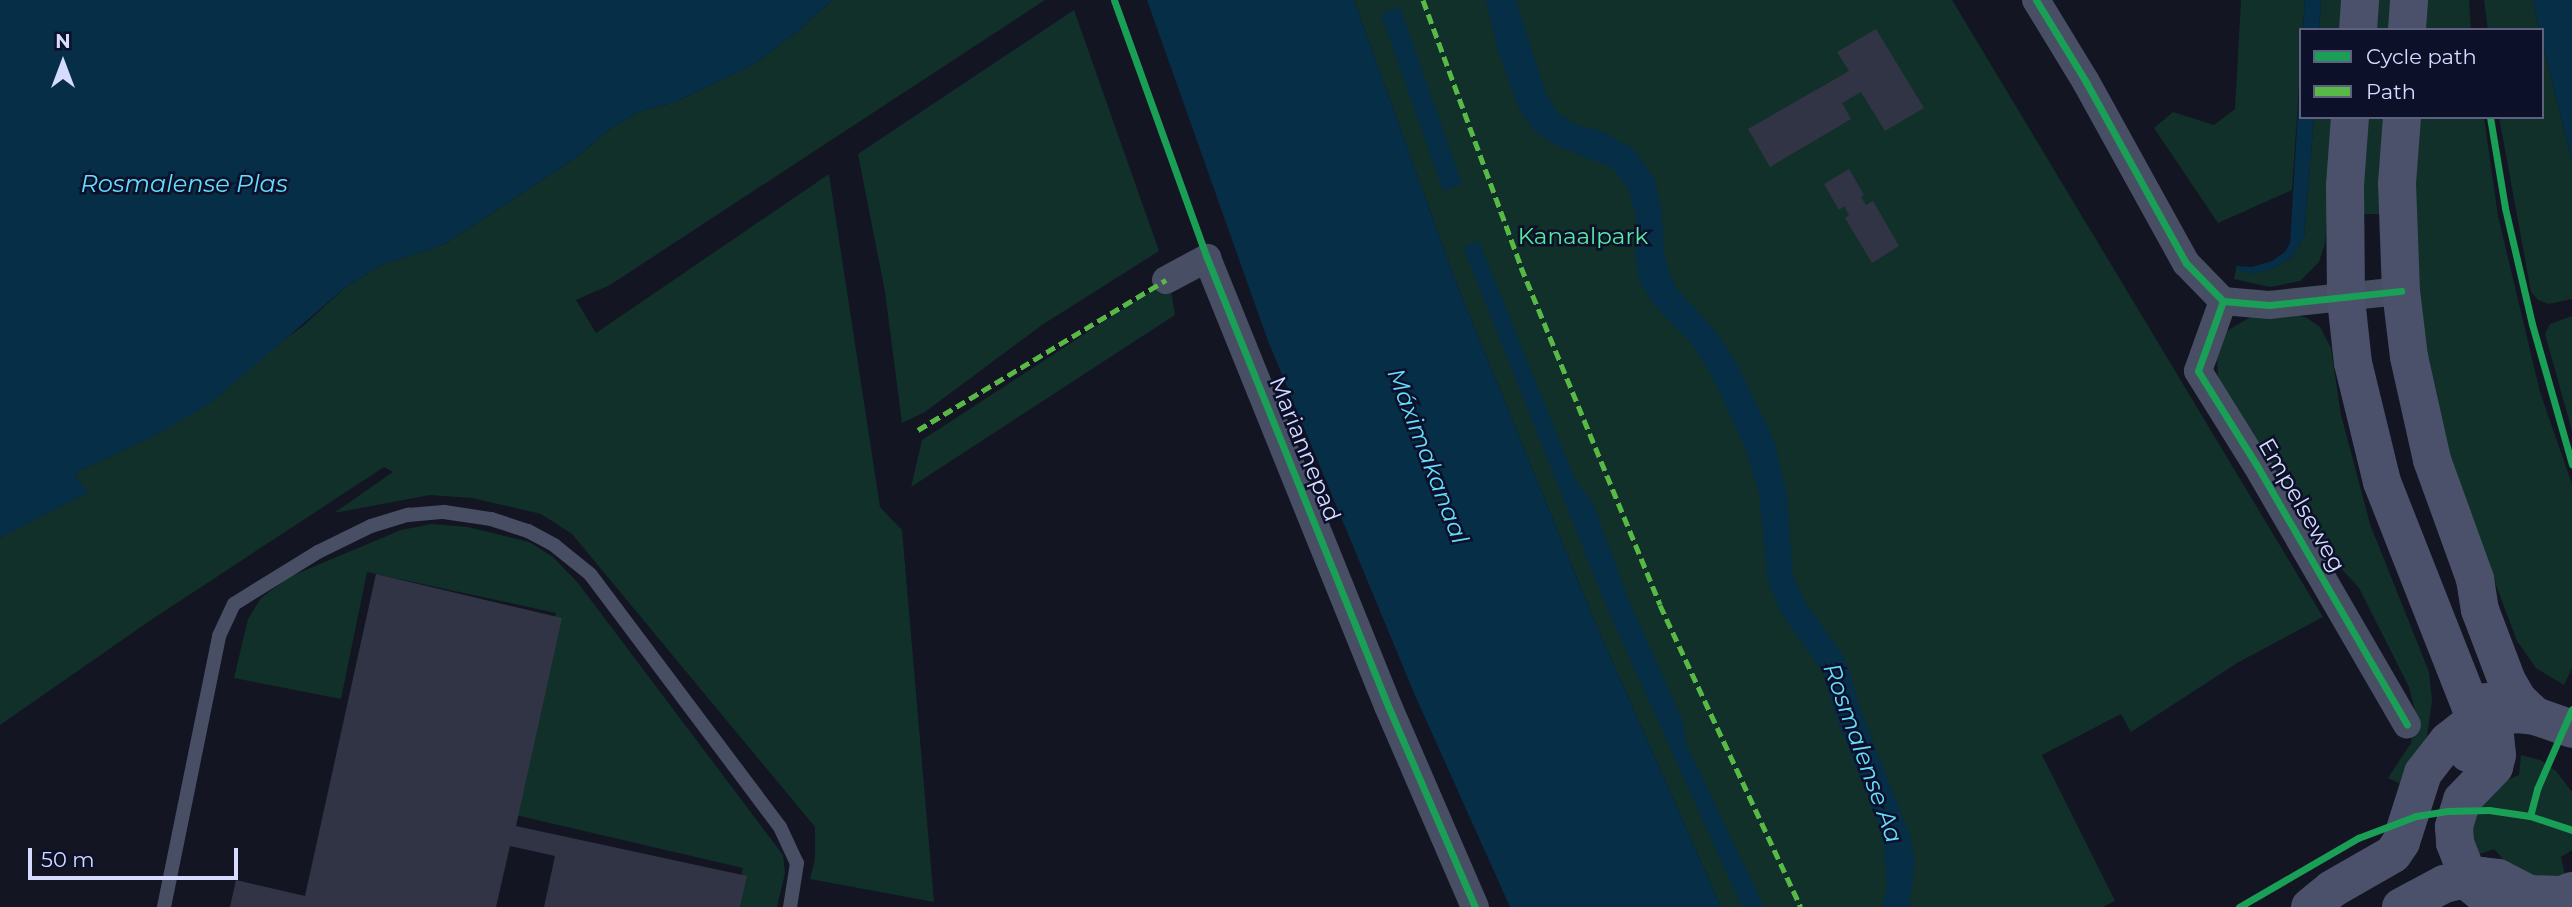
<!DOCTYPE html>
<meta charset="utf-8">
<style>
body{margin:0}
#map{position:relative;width:2572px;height:907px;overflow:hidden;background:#131523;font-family:Montserrat,sans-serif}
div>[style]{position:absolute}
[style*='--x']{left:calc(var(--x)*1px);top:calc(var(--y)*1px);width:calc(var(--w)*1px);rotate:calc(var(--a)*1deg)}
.green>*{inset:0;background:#103029}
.water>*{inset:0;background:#062e47}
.building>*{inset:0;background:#313445}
.lane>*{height:14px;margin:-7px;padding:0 7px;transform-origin:7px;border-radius:7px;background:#484e64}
.street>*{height:28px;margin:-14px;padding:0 14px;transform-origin:14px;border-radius:14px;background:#484e64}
.secondary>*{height:38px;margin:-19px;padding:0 19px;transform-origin:19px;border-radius:19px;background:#4b516a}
.quiet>*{height:5px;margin-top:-2.5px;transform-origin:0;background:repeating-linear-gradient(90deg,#58b947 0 10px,transparent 0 15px)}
.cycleway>*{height:7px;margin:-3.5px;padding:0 3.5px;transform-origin:3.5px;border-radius:3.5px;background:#1a9f57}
span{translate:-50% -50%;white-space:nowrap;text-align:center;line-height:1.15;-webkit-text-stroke:5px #0d1029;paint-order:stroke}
.park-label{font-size:23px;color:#56eba1}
.street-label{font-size:23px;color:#d6dbff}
.water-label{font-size:24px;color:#64ddff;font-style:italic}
.legend{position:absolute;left:2299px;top:28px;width:245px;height:91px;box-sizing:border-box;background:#0d1029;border:2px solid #5d617f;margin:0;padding:9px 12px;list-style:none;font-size:21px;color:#d6dbff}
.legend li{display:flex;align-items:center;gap:14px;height:35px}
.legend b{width:35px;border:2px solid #5d617f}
.north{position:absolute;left:28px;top:28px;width:70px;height:70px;-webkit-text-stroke:5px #0d1029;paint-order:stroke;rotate:0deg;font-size:19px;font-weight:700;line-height:28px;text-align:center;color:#d6dbff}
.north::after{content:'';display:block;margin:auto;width:24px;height:32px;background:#d6dbff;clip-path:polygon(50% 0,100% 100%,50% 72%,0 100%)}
.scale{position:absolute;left:28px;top:848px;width:210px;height:32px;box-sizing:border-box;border:4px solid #d6dbff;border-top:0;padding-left:9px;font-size:21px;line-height:24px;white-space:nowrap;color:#d6dbff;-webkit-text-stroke:5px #0d1029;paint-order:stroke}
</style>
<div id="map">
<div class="green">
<div style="clip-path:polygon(832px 0,1045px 0,610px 285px,576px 300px,596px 333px,829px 174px,880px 507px,902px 530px,934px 902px,810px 879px,815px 859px,815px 827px,572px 534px,541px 514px,472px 498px,430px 495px,334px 513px,393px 472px,384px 467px,151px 620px,0 725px,0 538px,87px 492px,76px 478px,77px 472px,153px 436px,303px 326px,347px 286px,382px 265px,445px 244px,574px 159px,613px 127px,638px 112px,675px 102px,753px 65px,798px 31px)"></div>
<div style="clip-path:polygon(1354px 0,1952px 0,2323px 617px,2237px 663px,2131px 732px,2121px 714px,2042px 755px,2115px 901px,2103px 907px,1721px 907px,1592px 615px,1454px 277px)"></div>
<div style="clip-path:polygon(2241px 0,2305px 0,2292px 190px,2218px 223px,2154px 128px,2173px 112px,2214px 125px,2235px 109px)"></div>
<div style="clip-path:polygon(2321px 0,2342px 0,2340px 30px,2319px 30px)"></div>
<div style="clip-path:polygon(2374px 0,2395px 0,2393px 30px,2372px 30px)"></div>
<div style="clip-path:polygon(2428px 0,2469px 0,2471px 30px,2426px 30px)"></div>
<div style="clip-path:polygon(2484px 0,2533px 0,2539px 30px,2488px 30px)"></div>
<div style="clip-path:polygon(1074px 10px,1159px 251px,1042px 325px,925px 412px,902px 423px,885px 292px,858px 154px)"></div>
<div style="clip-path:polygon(2542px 41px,2572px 161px,2572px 299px,2549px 304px,2538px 300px,2531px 292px,2499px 117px,2542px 117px)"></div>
<div style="clip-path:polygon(2314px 117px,2334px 117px,2325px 244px,2319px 262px,2300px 281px,2270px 287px,2234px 279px,2236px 269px,2252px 273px,2275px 268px,2292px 257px,2304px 237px)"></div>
<div style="clip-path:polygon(2366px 117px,2387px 117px,2381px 214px,2360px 214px)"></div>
<div style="clip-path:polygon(2420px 117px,2484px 117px,2498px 216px,2540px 392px,2572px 484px,2572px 668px,2564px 685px,2536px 668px,2517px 641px,2453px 471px,2433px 393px,2418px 297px,2415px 195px)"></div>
<div style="clip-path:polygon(1169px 279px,1175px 315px,911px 487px,922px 440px)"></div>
<div style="clip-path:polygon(2286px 312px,2307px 318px,2320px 327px,2331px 348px,2341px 415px,2370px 524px,2429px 672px,2432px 701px,2427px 736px,2401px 784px,2388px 778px,2411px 743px,2416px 715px,2409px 687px,2359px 588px,2303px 527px,2218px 380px,2217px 359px,2225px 332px,2254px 315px)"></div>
<div style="clip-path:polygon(2572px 316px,2572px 431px,2545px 334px,2550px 324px)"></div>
<div style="clip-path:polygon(431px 524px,468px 527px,529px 542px,553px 557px,578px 583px,783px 855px,785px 873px,777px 907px,735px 907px,743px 868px,511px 814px,556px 613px,367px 572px,341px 699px,234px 678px,248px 619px,261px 598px,289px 577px,401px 530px)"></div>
<div style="clip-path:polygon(2521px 755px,2540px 760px,2556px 771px,2572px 792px,2572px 850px,2561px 857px,2565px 875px,2535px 878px,2510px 867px,2494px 849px,2477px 855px,2475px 851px,2472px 827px,2479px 802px,2503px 782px,2519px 775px)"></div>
</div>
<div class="water">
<div style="clip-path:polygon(0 0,832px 0,798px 31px,753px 65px,675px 102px,638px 112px,613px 127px,574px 159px,445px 244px,382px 265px,347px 286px,211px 403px,154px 436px,77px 472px,76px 478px,88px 492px,0 538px)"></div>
<div style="clip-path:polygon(1147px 0,1354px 0,1454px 277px,1592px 615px,1721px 907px,1510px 907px,1414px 693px,1268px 341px)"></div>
<div style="clip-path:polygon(1486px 0,1516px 0,1546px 94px,1557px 112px,1574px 124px,1603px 132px,1633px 149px,1655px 179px,1662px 214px,1664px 253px,1670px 274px,1677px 289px,1715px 330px,1738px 366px,1774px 440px,1787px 494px,1793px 576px,1806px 603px,1846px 660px,1860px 708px,1910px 836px,1915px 862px,1909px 907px,1882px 907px,1887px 887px,1883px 836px,1835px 714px,1822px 671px,1782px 614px,1768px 583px,1759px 494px,1746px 450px,1713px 378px,1692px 344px,1653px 304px,1639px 281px,1635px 254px,1636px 215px,1627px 186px,1611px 167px,1559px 147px,1536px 133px,1518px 107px,1498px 51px)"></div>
<div style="clip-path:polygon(2305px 0,2321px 0,2319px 30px,2303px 30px)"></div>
<div style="clip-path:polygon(2533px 0,2572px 0,2572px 161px,2542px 41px,2542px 30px,2539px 30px)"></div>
<div style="clip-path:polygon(1400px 7px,1462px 184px,1443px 191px,1381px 14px)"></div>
<div style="clip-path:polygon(2301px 61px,2301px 117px,2314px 117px,2304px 237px,2292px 257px,2275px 268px,2252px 274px,2236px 269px,2236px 266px,2252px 267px,2272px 261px,2285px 252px,2290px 243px)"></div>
<div style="clip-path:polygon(1479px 241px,1575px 479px,1593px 503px,1629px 601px,1683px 721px,1686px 743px,1764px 907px,1742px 907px,1607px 608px,1463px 247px)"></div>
</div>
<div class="building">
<div style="clip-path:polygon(1876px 29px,1924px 108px,1885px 131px,1861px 92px,1842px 103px,1851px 119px,1770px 167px,1748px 129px,1849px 71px,1837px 52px)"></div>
<div style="clip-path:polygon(1849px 169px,1864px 195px,1861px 197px,1866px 205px,1873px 201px,1899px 246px,1872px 263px,1845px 218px,1849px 215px,1844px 206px,1839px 210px,1824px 184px)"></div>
<div style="clip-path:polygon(376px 574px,562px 618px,516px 826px,747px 876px,740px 907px,544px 907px,555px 856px,510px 846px,496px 907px,230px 907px,236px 880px,305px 896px)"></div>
</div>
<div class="lane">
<div style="--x:164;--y:907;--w:277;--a:-78.5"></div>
<div style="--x:219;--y:636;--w:35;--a:-65"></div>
<div style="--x:234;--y:604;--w:99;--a:-31.8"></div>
<div style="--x:318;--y:552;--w:59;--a:-26.1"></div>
<div style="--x:371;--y:526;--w:39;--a:-17"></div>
<div style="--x:408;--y:515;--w:36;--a:-5"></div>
<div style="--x:444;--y:512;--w:48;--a:8.5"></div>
<div style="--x:491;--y:519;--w:39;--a:18"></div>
<div style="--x:528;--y:531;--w:30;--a:28"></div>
<div style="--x:554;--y:545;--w:46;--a:38.9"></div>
<div style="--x:590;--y:574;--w:316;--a:53.1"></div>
<div style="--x:780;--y:827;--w:40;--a:65"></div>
<div style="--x:797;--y:863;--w:45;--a:99"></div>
</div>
<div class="street">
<div style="--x:2036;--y:0;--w:96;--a:58.6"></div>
<div style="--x:2086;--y:82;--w:207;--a:61.1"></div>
<div style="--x:2186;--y:263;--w:53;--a:45.8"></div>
<div style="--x:2223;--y:301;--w:46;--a:5"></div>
<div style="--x:2269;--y:305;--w:133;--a:-6.1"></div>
<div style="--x:1166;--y:280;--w:47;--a:-28.2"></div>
<div style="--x:1207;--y:258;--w:483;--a:68"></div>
<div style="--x:1388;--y:706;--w:219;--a:66.6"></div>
<div style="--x:2223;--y:301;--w:74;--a:109.7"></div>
<div style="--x:2198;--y:371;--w:110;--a:58.1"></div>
<div style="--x:2256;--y:464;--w:301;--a:59.9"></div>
</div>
<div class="secondary">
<div style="--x:2358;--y:30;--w:30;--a:-86"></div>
<div style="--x:2407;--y:30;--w:30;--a:-86"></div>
<div style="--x:2350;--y:117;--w:68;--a:94.2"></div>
<div style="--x:2345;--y:185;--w:114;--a:89.5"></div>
<div style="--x:2346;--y:299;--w:64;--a:83.8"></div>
<div style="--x:2353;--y:363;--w:122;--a:76.3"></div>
<div style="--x:2382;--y:482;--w:246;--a:68.5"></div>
<div style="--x:2472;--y:711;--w:21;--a:85"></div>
<div style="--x:2474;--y:732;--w:22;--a:106"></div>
<div style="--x:2402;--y:117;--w:66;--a:94.3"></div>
<div style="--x:2397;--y:183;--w:108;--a:87.9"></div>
<div style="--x:2401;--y:291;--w:66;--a:83.1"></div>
<div style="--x:2409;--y:357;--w:106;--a:77.4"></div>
<div style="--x:2432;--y:460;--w:127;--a:70.1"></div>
<div style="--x:2475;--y:579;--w:31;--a:81"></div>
<div style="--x:2480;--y:610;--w:76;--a:69.2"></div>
<div style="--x:2507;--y:681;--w:22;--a:60"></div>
<div style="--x:2518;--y:700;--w:23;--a:43"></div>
<div style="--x:2486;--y:702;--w:17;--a:65"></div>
<div style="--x:2493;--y:717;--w:38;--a:84"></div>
<div style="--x:2497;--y:755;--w:12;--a:104"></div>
<div style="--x:2494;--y:767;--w:46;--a:134.1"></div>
<div style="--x:2462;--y:800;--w:28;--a:107"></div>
<div style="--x:2454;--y:827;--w:16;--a:86"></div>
<div style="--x:2455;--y:843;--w:44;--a:68.7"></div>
<div style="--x:2471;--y:884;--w:35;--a:40"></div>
<div style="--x:2310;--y:907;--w:28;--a:-39"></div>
<div style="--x:2332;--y:889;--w:70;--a:-29.8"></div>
<div style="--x:2393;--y:854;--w:14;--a:-56"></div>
<div style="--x:2401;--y:842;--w:72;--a:-72.3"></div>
<div style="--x:2423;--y:773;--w:41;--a:-52"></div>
<div style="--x:2448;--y:741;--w:18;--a:-38"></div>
<div style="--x:2462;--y:730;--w:34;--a:-23"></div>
<div style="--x:2493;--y:717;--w:24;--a:-7"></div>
<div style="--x:2517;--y:714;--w:18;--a:6"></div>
<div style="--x:2535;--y:716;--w:39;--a:19"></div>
<div style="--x:2401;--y:907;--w:49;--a:-28.1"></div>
<div style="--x:2444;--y:884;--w:37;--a:-13"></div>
<div style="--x:2480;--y:876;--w:18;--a:6"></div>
<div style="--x:2498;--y:878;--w:36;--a:27"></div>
<div style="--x:2530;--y:894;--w:31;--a:2"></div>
<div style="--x:2561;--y:895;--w:12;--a:-20"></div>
</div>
<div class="quiet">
<div style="--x:1423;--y:0;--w:284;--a:69.8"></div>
<div style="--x:1521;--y:267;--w:365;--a:67.6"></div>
<div style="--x:1660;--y:605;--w:333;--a:65"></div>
<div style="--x:918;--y:430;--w:290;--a:-31.2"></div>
</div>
<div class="cycleway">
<div style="--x:1114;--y:0;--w:274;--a:70.2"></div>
<div style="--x:1207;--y:258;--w:483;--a:68"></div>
<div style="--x:1388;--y:706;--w:219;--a:66.6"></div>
<div style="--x:2036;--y:0;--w:96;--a:58.6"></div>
<div style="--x:2086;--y:82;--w:207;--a:61.1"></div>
<div style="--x:2186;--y:263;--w:53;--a:45.8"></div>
<div style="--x:2223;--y:301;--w:46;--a:5"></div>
<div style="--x:2269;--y:305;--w:133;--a:-6.1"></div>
<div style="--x:2490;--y:117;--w:92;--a:80.6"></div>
<div style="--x:2505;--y:208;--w:119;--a:76.9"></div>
<div style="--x:2532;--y:324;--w:146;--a:74.1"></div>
<div style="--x:2223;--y:301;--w:74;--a:109.7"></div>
<div style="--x:2198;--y:371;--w:110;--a:58.1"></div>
<div style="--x:2256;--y:464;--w:301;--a:59.9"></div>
<div style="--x:2530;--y:816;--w:28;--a:-75"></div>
<div style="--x:2537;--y:789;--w:87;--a:-66.4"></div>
<div style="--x:2239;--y:907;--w:138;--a:-30.1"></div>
<div style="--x:2358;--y:838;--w:62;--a:-20.8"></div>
<div style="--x:2416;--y:816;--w:31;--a:-9"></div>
<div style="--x:2447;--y:811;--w:42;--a:-1.4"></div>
<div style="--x:2489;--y:810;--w:41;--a:8.3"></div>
<div style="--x:2530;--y:816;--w:44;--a:18.4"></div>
</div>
<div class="park-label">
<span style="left:1583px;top:236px">Kanaalpark</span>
</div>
<div class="street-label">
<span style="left:1305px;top:449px;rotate:68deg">Mariannepad</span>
<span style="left:2302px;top:505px;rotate:60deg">Empelseweg</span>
</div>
<div class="water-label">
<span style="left:184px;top:184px">Rosmalense Plas</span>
<span style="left:1428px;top:456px;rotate:69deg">Máximakanaal</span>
<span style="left:1863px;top:753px;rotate:70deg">Rosmalense Aa</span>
</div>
<ul class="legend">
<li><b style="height:9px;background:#1a9f57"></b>Cycle path</li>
<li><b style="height:9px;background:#58b947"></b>Path</li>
</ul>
<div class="north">N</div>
<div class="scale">50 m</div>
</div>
